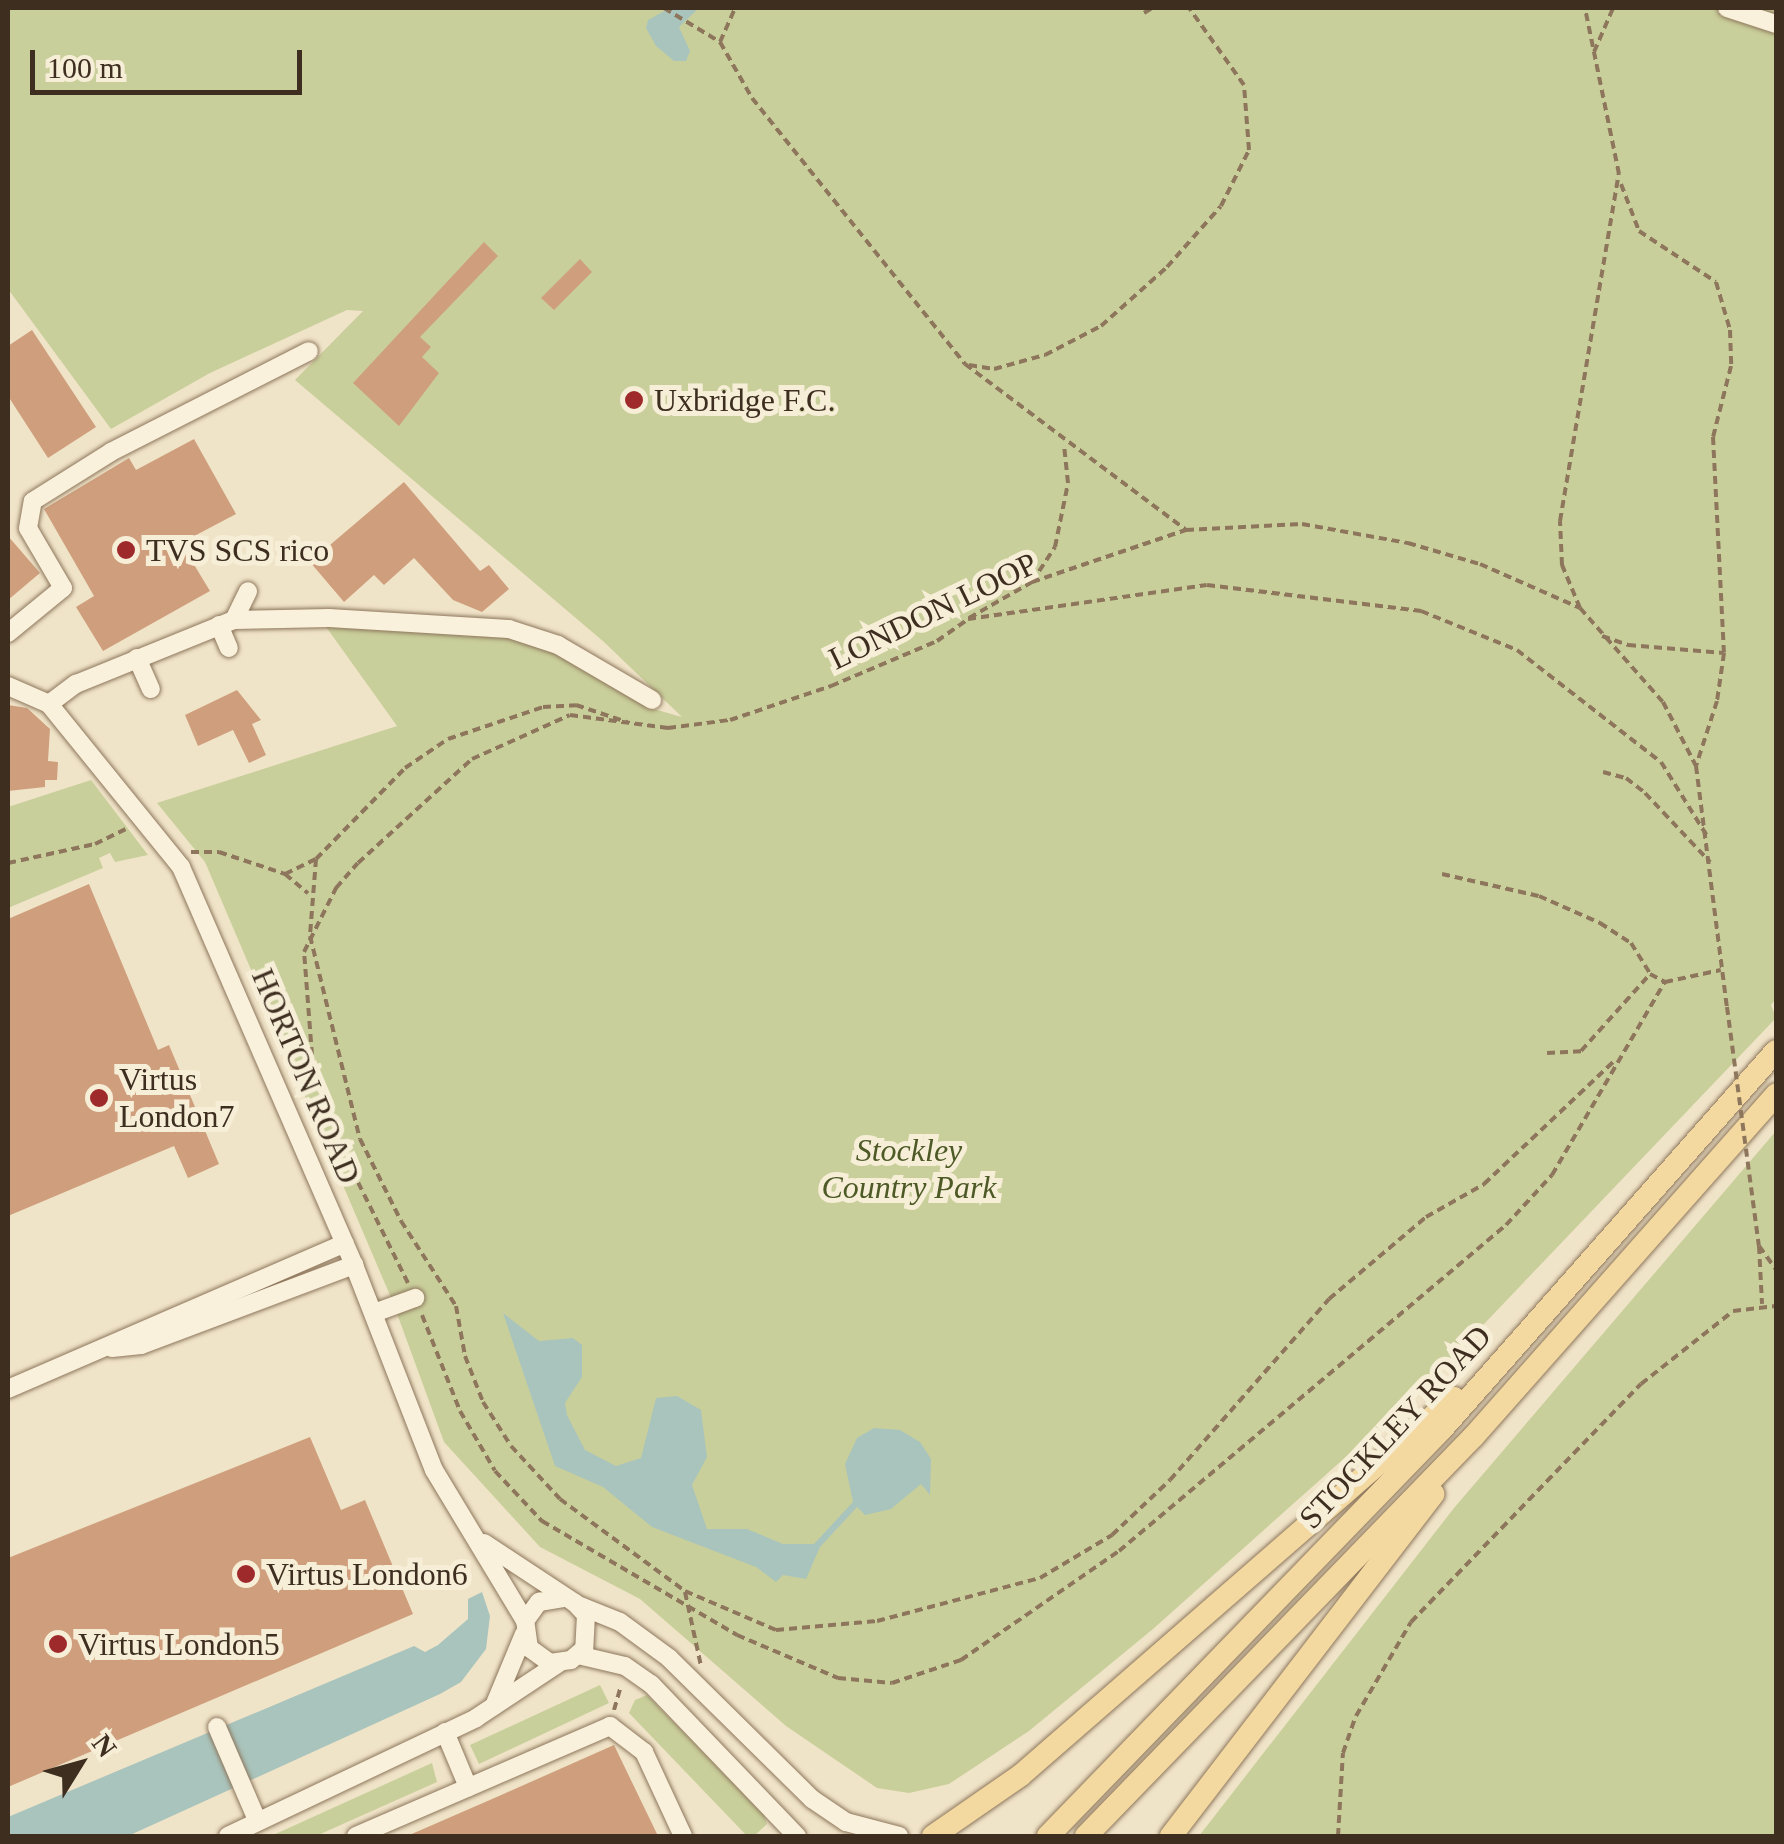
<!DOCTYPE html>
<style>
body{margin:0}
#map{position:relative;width:1784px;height:1844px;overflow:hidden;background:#f0e4c8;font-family:Georgia,serif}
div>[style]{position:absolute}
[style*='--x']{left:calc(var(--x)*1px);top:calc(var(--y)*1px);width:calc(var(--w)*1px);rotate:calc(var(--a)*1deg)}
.green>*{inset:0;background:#c9cf9b}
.water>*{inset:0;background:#a9c4bc}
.building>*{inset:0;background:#cf9f7d}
.path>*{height:4px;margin-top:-2px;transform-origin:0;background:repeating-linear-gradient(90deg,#8d765c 0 8px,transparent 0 13px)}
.roads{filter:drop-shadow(0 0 2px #8d765c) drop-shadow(0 0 2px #8d765c)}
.minor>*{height:18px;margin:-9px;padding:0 9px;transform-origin:9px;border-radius:9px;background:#faf1dc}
.major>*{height:22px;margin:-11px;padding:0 11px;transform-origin:11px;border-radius:11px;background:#f3d9a0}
.path-bridge>*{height:4px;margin-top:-2px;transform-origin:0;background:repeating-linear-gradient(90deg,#8d765c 0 8px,transparent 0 13px)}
.dots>*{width:28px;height:28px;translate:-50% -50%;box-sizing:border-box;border:5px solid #f7eed8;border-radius:50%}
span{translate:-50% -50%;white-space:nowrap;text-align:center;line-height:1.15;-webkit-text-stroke:10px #f7eed8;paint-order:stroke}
.poi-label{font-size:32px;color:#3d2e20}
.left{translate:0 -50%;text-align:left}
.street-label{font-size:32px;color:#3d2e20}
.park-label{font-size:32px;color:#4d5a26;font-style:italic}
.frame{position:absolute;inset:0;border:10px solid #3d2e20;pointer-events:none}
.north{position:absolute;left:30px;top:1714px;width:100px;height:100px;-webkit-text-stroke:8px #f7eed8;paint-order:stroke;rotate:53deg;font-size:28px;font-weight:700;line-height:40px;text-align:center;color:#3d2e20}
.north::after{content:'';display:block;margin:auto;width:35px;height:45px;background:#3d2e20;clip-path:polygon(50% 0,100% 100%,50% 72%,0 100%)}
.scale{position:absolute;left:30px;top:50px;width:272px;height:45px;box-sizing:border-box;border:5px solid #3d2e20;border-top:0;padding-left:12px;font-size:30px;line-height:35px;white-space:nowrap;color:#3d2e20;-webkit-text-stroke:8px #f7eed8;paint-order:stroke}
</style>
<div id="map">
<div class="green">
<div style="clip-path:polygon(8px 8px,1776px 8px,1776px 999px,1771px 1005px,1776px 1018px,1422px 1389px,1153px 1629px,1029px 1731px,949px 1784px,909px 1793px,877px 1788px,786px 1726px,640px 1599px,540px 1547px,444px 1442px,392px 1300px,205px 862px,157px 803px,397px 726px,324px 624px,508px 631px,557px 651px,650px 708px,682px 717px,604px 642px,295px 380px,363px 311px,347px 310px,210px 373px,111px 429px,8px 289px)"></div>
<div style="clip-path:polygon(91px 780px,148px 855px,115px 862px,110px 853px,99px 858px,103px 868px,8px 908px,8px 807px)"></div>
<div style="clip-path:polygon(1776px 1131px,1776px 1836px,1199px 1836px,1454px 1508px)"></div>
<div style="clip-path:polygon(600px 1685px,609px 1703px,479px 1764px,470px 1745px)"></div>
<div style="clip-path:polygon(647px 1695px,764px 1815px,767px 1824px,754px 1836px,747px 1836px,629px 1713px,635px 1700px)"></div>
<div style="clip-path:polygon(432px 1763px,437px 1782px,316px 1836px,271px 1836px)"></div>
</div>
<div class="water">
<div style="clip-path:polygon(670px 8px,699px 8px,679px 27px,690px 51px,686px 61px,674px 61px,656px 46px,646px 28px,648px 20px)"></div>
<div style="clip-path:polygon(503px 1313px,539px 1341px,573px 1338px,582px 1345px,582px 1377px,565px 1403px,567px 1415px,585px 1450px,616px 1466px,641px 1458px,656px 1398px,677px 1396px,701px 1410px,707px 1457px,692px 1485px,707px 1529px,747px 1529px,783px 1544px,814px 1544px,853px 1502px,845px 1464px,857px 1438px,874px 1428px,900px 1430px,920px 1442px,931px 1459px,930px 1495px,921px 1484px,891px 1509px,865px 1515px,857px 1507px,820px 1547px,806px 1579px,783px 1575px,776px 1582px,756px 1567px,652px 1527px,603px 1487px,555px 1466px)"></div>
<div style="clip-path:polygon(482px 1592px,490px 1616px,486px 1649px,461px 1682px,440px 1694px,128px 1836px,8px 1836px,8px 1817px,414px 1646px,425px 1652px,438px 1645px,468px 1619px,468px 1599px)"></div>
</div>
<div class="building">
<div style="clip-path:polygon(484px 242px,498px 256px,420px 337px,431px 347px,422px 357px,439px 373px,399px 426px,353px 383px)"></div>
<div style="clip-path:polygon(580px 259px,592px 272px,554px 310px,541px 298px)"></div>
<div style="clip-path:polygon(32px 330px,96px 427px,48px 458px,8px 396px,8px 346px)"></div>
<div style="clip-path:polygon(194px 439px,236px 514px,181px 543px,210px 591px,103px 651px,76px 607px,94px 596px,44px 509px,129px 458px,136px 470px)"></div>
<div style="clip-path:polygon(404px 482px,480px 571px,489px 565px,509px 589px,482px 612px,453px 600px,414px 558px,384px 585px,374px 575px,344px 602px,310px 562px)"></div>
<div style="clip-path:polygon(8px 536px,40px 573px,8px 600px)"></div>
<div style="clip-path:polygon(237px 690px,261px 720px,252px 724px,266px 755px,249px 763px,233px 730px,198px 746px,185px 715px)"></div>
<div style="clip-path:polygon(8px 705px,27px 708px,50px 729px,48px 761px,58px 762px,57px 780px,45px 780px,45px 787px,8px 791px)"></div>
<div style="clip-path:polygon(89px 884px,158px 1050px,169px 1045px,219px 1164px,188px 1178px,174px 1146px,8px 1216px,8px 919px)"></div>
<div style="clip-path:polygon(310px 1437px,341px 1510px,365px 1500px,413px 1614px,8px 1787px,8px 1558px)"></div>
<div style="clip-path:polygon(614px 1745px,658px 1836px,407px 1836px,499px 1796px)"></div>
</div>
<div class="path">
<div style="--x:664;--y:8;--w:66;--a:31.3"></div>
<div style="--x:720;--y:42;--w:64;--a:60.3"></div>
<div style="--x:752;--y:98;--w:341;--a:51.3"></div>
<div style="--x:965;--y:364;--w:276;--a:36.9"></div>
<div style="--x:1144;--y:13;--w:9;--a:-32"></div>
<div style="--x:720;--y:42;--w:37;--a:-66"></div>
<div style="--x:1594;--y:52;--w:48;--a:-66.6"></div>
<div style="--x:1621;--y:184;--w:50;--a:69"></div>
<div style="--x:1639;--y:231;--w:92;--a:33.5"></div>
<div style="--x:1716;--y:282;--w:50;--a:73.7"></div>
<div style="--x:1730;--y:330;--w:36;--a:88"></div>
<div style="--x:1731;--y:366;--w:73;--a:104.2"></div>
<div style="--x:1713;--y:437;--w:216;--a:87.1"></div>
<div style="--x:969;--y:365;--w:25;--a:9"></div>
<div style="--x:994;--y:369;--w:53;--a:-15.4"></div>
<div style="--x:1045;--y:355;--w:63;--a:-27.4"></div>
<div style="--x:1101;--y:326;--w:89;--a:-41.8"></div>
<div style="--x:1167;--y:267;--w:81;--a:-48.5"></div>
<div style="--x:1221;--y:206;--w:63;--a:-63.4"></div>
<div style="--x:1249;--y:150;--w:65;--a:-94.4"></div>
<div style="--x:1244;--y:85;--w:95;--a:-125.5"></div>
<div style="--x:1032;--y:582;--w:42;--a:-56.7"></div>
<div style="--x:1055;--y:547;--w:65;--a:-78.5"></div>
<div style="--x:1068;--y:483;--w:37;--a:-96"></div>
<div style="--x:1580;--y:608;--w:47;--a:-112.7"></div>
<div style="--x:1562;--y:565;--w:44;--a:-92.6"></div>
<div style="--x:1560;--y:521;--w:352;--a:-80.4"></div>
<div style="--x:1619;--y:174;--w:169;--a:-101.6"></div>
<div style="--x:969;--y:618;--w:73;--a:-29.7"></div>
<div style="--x:1032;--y:582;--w:163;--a:-18.7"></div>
<div style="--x:1186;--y:530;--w:116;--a:-3"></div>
<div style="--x:1302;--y:524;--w:108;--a:10.2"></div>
<div style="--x:1408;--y:543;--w:75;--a:16.3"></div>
<div style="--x:1480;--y:564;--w:109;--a:23.7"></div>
<div style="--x:1580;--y:608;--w:125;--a:48.6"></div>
<div style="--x:1663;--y:702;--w:72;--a:62.7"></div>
<div style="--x:1696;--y:766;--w:243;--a:82.7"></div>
<div style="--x:1602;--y:636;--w:28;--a:19"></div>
<div style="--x:1628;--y:645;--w:96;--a:4.8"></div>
<div style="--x:1724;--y:653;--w:49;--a:98.3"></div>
<div style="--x:1717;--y:701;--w:68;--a:107.9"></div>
<div style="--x:1603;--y:772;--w:24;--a:15"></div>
<div style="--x:1626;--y:778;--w:24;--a:38"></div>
<div style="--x:1645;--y:793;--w:95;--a:46.7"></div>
<div style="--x:191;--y:852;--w:28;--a:0"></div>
<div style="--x:219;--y:852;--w:70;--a:18.4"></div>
<div style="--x:285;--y:874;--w:34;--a:-26"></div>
<div style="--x:316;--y:859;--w:127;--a:-45.6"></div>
<div style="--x:405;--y:768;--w:52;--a:-34"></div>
<div style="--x:448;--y:739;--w:100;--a:-18.6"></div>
<div style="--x:543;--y:707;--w:33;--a:-3"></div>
<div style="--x:576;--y:705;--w:54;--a:18.4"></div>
<div style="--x:316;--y:859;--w:77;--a:94.5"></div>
<div style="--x:310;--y:936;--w:209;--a:76.2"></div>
<div style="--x:360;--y:1139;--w:92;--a:63.4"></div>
<div style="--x:401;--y:1221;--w:101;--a:57.1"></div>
<div style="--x:456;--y:1306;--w:51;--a:79.8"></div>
<div style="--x:465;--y:1356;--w:49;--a:68.6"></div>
<div style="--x:483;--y:1402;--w:52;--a:57.5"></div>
<div style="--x:511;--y:1446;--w:72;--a:47.2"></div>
<div style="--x:560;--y:1499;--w:155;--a:36.4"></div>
<div style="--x:685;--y:1591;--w:99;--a:23.2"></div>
<div style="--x:776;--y:1630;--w:101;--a:-5.1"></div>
<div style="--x:877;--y:1621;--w:169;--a:-14.8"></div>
<div style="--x:1040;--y:1578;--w:84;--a:-30.8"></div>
<div style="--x:1112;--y:1535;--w:80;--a:-43.5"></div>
<div style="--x:1170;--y:1480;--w:241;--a:-48.7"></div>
<div style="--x:1329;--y:1299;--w:127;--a:-40.2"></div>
<div style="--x:1426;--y:1217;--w:67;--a:-29.6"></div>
<div style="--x:1484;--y:1184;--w:182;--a:-43.4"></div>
<div style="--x:8;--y:863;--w:89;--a:-12.3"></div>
<div style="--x:95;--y:844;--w:34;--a:-26"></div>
<div style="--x:285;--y:874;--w:30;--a:40"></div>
<div style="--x:1442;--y:874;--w:99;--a:12.8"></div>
<div style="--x:1539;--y:896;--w:67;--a:23.9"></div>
<div style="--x:1600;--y:923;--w:37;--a:33"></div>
<div style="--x:1631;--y:943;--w:36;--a:58"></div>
<div style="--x:1650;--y:974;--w:17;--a:28"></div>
<div style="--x:1665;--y:982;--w:57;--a:-12.1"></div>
<div style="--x:1547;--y:1053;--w:34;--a:-3"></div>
<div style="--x:1581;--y:1051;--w:103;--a:-48.1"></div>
<div style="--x:1759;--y:1246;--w:58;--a:87"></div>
<div style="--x:1759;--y:1246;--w:29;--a:54"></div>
<div style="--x:408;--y:1283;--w:148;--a:-116.4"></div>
<div style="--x:342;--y:1150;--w:87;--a:-109.5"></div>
<div style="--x:313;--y:1068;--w:116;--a:-94.4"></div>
<div style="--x:304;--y:952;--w:72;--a:-63.4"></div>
<div style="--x:336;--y:888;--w:33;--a:-49"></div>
<div style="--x:358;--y:863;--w:154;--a:-42.4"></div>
<div style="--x:472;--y:759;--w:107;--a:-24.2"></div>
<div style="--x:570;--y:715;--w:99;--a:7.6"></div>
<div style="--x:668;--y:728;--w:63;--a:-7.4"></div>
<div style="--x:730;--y:720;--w:107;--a:-18.6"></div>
<div style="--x:831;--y:686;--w:115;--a:-23"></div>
<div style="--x:937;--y:641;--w:38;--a:-35"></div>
<div style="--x:968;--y:619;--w:241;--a:-8.1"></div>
<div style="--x:1207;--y:585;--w:216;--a:6.9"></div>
<div style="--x:1421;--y:611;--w:104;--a:22.1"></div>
<div style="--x:1517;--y:650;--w:182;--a:37.9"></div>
<div style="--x:1661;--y:762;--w:87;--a:58.1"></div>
<div style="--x:422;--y:1315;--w:103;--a:68.4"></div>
<div style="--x:460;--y:1411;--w:69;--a:59.7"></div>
<div style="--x:495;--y:1471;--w:69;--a:46.8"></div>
<div style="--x:542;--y:1521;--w:226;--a:30.3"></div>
<div style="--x:737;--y:1635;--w:110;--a:23.1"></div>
<div style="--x:838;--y:1678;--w:54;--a:5.3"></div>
<div style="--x:892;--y:1683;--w:73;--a:-18.4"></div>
<div style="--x:961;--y:1660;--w:192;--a:-34.6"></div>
<div style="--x:1119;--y:1551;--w:506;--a:-40.11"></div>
<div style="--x:1506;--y:1225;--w:68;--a:-47.4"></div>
<div style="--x:1552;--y:1175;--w:224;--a:-59.7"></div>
<div style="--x:685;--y:1592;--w:76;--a:77.8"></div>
<div style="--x:614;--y:1710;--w:25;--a:-74"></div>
<div style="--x:1338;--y:1836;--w:83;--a:-86.6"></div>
<div style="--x:1343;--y:1753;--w:39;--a:-71"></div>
<div style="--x:1356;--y:1716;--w:109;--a:-59.7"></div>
<div style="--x:1411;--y:1622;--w:331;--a:-46"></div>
<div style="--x:1641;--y:1384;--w:117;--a:-38.4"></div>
<div style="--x:1733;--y:1311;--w:43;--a:-6.6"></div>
</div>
<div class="roads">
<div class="minor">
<div style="--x:1727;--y:8;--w:52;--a:18.1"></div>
<div style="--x:234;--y:620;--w:32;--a:-64"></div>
<div style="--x:219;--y:625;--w:25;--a:67"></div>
<div style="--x:8;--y:633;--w:71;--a:-39.3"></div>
<div style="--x:63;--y:588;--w:69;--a:-120.3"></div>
<div style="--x:28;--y:528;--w:27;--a:-80"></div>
<div style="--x:33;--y:501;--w:92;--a:-32.1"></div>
<div style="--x:111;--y:452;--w:222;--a:-27"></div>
<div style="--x:137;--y:658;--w:34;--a:66"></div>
<div style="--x:8;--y:686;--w:45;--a:23.7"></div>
<div style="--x:49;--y:704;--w:210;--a:51"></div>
<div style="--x:181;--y:867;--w:434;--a:66.5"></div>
<div style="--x:354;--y:1265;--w:220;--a:68.7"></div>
<div style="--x:434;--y:1470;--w:176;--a:58.9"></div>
<div style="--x:49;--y:704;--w:34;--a:-37"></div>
<div style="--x:76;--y:684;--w:170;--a:-22.1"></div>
<div style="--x:234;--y:620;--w:95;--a:-1.2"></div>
<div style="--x:329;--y:618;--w:180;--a:3.5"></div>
<div style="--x:509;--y:629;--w:52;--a:18.1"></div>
<div style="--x:558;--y:645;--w:109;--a:30.3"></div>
<div style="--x:374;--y:1313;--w:44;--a:-20.1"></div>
<div style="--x:112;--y:1348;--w:29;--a:-6"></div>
<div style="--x:141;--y:1345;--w:228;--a:-20.6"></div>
<div style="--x:8;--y:1389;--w:367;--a:-23.4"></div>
<div style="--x:484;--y:1543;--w:109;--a:33.4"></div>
<div style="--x:575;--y:1603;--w:16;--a:47"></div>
<div style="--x:586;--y:1615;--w:34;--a:93"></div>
<div style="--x:584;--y:1649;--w:17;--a:140"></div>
<div style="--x:571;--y:1660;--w:21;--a:172"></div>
<div style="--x:550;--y:1663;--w:26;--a:-144"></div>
<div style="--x:529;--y:1648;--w:27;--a:-98"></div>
<div style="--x:525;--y:1621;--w:24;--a:-54"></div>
<div style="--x:539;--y:1602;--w:26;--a:-9"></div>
<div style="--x:578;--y:1605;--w:45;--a:22"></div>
<div style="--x:620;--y:1622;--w:61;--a:36.3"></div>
<div style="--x:669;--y:1658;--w:201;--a:44.6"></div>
<div style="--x:812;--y:1799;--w:41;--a:34.1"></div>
<div style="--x:846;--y:1822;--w:55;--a:14.8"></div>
<div style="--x:578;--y:1655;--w:48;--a:13.2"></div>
<div style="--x:625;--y:1666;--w:32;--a:35"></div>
<div style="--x:651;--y:1684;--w:211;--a:46.2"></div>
<div style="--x:494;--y:1706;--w:78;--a:-67.4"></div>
<div style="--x:217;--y:1727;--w:103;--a:66.7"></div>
<div style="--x:445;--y:1732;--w:60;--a:67.3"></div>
<div style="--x:228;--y:1836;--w:275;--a:-25.4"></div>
<div style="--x:476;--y:1718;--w:100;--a:-33.5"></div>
<div style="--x:356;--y:1836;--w:277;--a:-23.4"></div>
<div style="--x:610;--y:1726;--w:43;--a:37.4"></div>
<div style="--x:644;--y:1752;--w:93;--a:65.1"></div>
</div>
<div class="major">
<div style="--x:933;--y:1836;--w:107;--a:-34.7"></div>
<div style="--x:1021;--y:1775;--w:574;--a:-41.05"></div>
<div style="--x:1048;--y:1836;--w:566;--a:-45.93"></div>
<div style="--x:1442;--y:1429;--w:504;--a:-48.54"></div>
<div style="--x:1086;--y:1836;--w:557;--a:-45.87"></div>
<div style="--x:1474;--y:1436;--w:456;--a:-48.5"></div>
<div style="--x:1171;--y:1836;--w:431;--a:-52.5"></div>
</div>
</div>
<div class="path-bridge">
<div style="--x:1727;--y:1007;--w:241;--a:82.4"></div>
</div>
<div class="dots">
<div style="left:634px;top:400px;background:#9e2a2b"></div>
<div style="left:126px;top:550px;background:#9e2a2b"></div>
<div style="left:99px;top:1098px;background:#9e2a2b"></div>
<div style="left:246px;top:1574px;background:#9e2a2b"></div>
<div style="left:58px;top:1644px;background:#9e2a2b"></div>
</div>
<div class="poi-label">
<span class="left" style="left:654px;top:400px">Uxbridge F.C.</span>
<span class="left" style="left:146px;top:550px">TVS SCS rico</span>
<span class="left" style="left:119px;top:1098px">Virtus<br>London7</span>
<span class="left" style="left:266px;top:1574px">Virtus London6</span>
<span class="left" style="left:78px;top:1644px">Virtus London5</span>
</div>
<div class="street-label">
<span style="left:933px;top:611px;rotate:-26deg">LONDON LOOP</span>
<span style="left:306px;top:1076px;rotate:67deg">HORTON ROAD</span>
<span style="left:1395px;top:1427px;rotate:-47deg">STOCKLEY ROAD</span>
</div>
<div class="park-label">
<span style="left:909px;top:1169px">Stockley<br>Country Park</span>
</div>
<div class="frame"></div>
<div class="north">N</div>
<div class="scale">100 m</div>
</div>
